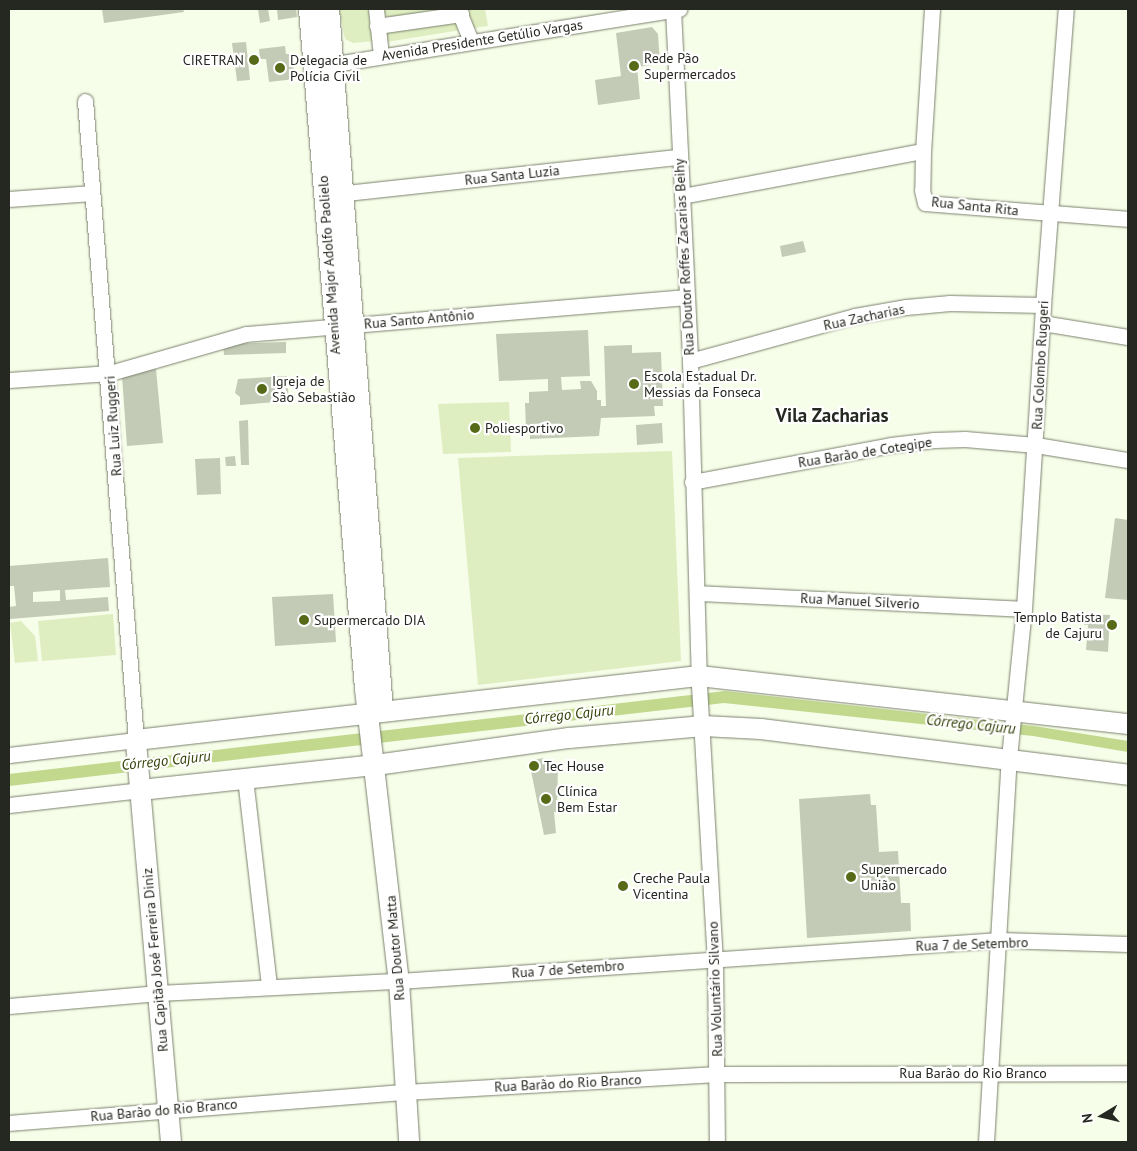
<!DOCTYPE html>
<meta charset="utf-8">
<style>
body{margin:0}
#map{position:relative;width:1137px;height:1151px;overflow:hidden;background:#f6fde8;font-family:"PT Sans",sans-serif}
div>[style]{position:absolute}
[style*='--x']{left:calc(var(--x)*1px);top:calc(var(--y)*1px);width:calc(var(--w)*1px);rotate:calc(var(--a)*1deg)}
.green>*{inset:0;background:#dfeec1}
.water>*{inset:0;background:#c1d88d}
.building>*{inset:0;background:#c3cab6}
.roads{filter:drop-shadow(0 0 1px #7b816e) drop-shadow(0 0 1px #7b816e)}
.minor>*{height:15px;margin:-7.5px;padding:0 7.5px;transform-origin:7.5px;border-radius:7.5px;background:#fff}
.major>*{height:20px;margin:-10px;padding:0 10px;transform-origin:10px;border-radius:10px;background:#fff}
.dots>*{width:14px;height:14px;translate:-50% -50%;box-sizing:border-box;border:2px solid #fff;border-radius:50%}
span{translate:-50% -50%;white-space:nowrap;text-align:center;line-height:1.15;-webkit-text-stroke:4.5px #fff;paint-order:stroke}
.street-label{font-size:14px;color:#252820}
.poi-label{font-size:14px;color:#252820}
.left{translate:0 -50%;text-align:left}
.right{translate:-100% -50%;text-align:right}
.water-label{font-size:15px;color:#334007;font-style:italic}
.district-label{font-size:19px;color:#252820;font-weight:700}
.frame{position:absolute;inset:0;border:10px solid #252820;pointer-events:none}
.north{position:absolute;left:1077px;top:1091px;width:50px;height:50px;-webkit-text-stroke:4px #fff;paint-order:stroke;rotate:261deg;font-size:14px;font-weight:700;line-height:20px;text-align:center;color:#252820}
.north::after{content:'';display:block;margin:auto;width:18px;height:22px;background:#252820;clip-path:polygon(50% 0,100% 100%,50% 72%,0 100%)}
</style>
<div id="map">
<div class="green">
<div style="clip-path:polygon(339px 9px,371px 9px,374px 41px,353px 43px,345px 39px)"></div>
<div style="clip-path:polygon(380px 9px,446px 9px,389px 18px)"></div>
<div style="clip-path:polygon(466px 9px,485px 9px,488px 26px,474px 28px)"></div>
<div style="clip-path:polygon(456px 21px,461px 30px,386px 42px,385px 30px)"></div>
<div style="clip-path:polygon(509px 402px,511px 452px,443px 454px,438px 404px)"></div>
<div style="clip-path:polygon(672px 451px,681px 661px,478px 685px,458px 458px)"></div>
<div style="clip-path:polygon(113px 614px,116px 655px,42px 661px,38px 621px)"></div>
<div style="clip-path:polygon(21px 621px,35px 636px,38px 661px,15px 663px,10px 623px)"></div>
</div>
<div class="water">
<div style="clip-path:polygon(725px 691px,1034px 726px,1128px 741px,1128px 752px,1033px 736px,724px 703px,9px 786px,9px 774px)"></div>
</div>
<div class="building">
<div style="clip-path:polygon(102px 9px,183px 9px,184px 12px,104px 23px)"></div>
<div style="clip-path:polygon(258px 9px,268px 9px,270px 21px,260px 23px)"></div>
<div style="clip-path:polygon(277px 9px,296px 9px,297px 17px,278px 20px)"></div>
<div style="clip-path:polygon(652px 27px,658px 34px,660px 64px,637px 67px,640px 99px,598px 105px,595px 80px,621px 76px,616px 33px)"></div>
<div style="clip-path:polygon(246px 42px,250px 80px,237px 81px,232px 43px)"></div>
<div style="clip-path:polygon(285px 46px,286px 54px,292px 54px,295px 79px,269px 82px,266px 59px,260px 59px,259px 49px)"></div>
<div style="clip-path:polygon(803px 241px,806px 252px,782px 257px,780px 246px)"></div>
<div style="clip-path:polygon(588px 330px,590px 376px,561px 377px,562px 390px,581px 389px,580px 381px,591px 381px,597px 391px,597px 400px,601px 400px,601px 406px,606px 406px,604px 346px,632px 345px,632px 353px,661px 352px,663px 406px,654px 406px,655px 416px,601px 418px,599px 436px,530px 439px,530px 429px,526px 429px,525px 403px,529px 403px,529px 392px,548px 391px,548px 379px,499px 381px,496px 334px)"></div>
<div style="clip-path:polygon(286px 342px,286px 353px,224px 355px,223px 344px)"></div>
<div style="clip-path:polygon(156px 369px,163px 443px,127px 446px,122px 376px)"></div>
<div style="clip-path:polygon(287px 376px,289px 401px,240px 405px,240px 397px,235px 393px,238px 379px)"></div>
<div style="clip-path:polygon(248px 420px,249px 465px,241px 465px,239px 421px)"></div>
<div style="clip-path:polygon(662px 423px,663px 443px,637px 445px,636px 425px)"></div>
<div style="clip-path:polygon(235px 456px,236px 466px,226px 466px,225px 457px)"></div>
<div style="clip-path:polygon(220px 458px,221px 494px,197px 495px,195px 459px)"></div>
<div style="clip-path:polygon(1115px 518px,1128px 520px,1128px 600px,1105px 598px)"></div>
<div style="clip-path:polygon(evenodd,108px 558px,110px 587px,65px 590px,66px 600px,108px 597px,109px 611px,10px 619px,9px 607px,16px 606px,14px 586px,9px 586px,9px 566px,108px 558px,60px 590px,60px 601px,33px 602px,33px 592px,60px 590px)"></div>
<div style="clip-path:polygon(333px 594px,336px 642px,275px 646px,272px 597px)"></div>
<div style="clip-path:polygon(1084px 614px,1110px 615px,1108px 652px,1086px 650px,1088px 625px,1084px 625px)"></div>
<div style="clip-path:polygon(543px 758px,544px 764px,550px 761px,558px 765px,557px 812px,554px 812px,556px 833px,544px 835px,529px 761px)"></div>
<div style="clip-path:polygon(870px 794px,871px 805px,876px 805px,879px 852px,898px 851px,901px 903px,910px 903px,911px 931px,807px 938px,799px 799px)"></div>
</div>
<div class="roads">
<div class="minor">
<div style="--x:376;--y:9;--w:47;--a:83.9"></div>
<div style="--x:458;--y:9;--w:35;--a:68"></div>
<div style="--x:673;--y:9;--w:352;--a:87.2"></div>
<div style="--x:690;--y:361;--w:324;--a:88.4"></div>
<div style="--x:699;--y:685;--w:274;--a:86.7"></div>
<div style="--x:715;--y:959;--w:183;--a:89.4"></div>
<div style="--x:932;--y:9;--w:142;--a:93.6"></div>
<div style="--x:923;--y:151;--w:39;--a:91"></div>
<div style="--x:922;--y:190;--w:13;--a:77"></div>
<div style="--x:925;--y:203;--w:204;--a:4.5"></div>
<div style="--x:377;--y:26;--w:85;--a:-8.1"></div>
<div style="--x:323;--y:66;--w:361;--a:-9.1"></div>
<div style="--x:346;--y:193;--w:335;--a:-6.2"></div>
<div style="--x:682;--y:196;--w:245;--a:-10.6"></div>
<div style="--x:9;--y:199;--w:83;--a:-4.1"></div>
<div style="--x:1043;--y:323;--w:86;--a:9.4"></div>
<div style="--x:690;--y:361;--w:171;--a:-15.3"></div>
<div style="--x:855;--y:316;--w:52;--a:-10"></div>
<div style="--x:906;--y:307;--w:44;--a:-5.2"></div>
<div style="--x:950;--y:303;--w:93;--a:1.2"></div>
<div style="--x:9;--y:380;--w:101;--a:-4"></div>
<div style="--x:110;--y:373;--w:141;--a:-16"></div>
<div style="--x:246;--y:334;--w:441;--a:-4.8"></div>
<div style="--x:692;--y:482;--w:202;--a:-10.5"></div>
<div style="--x:891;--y:445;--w:43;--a:-6.6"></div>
<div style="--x:934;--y:440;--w:31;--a:-2"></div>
<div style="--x:965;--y:439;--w:71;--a:4.8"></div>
<div style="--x:1036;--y:445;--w:93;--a:9.3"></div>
<div style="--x:697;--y:593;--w:327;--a:2.8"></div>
<div style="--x:9;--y:755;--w:128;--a:-6.7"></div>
<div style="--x:136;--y:740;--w:641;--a:-94.56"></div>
<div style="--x:245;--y:778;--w:209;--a:83.4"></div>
<div style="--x:9;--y:805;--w:133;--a:-6.5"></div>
<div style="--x:9;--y:1006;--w:150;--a:-5"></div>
<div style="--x:158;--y:993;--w:241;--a:-2.9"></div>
<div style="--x:399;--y:981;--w:602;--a:-3.9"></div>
<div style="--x:1000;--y:940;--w:128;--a:1.8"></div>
<div style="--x:9;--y:1123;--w:397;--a:-4.5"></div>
<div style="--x:405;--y:1092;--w:313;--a:-3.3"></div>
<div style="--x:717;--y:1074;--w:411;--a:-0.1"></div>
<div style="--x:986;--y:1142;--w:385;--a:-86.6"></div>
<div style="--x:1009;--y:758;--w:150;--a:-84.3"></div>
<div style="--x:1024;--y:609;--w:305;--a:-86.4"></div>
<div style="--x:1043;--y:305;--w:297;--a:-85.6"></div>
</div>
<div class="major">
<div style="--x:309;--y:9;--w:682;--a:85.29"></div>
<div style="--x:365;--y:689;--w:294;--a:83.4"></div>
<div style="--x:399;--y:981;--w:161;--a:86.4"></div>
<div style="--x:329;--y:9;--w:704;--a:85.6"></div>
<div style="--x:141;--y:790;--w:236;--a:-6.1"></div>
<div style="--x:376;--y:765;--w:195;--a:-8"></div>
<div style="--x:569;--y:738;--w:135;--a:-5.1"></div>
<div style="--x:703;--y:726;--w:58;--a:3"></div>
<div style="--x:761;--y:729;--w:370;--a:7.1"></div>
<div style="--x:171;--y:1142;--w:404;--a:-95"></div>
<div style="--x:136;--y:740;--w:567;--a:-6.49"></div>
<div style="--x:699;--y:676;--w:432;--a:6.4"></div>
</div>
</div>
<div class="dots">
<div style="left:254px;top:60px;background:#566a17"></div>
<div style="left:634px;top:66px;background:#566a17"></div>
<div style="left:280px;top:68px;background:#566a17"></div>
<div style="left:634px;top:384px;background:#566a17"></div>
<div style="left:262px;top:389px;background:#566a17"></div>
<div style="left:475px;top:428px;background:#566a17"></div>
<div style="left:304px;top:620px;background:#566a17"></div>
<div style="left:1112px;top:625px;background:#566a17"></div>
<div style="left:534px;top:766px;background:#566a17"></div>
<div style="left:546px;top:799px;background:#566a17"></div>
<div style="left:851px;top:877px;background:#566a17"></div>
<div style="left:623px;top:886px;background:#566a17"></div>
</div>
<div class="street-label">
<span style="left:482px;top:40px;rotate:-9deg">Avenida Presidente Getúlio Vargas</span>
<span style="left:512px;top:175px;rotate:-6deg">Rua Santa Luzia</span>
<span style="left:975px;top:206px;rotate:6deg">Rua Santa Rita</span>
<span style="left:684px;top:257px;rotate:-93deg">Rua Doutor Roffes Zacarias Beihy</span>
<span style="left:329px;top:265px;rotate:-94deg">Avenida Major Adolfo Paolielo</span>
<span style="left:864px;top:317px;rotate:-12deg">Rua Zacharias</span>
<span style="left:419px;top:319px;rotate:-5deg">Rua Santo Antônio</span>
<span style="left:1040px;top:365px;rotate:-87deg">Rua Colombo Ruggeri</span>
<span style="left:113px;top:426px;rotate:-94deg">Rua Luiz Ruggeri</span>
<span style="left:865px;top:452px;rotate:-9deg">Rua Barão de Cotegipe</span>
<span style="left:860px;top:601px;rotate:3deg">Rua Manuel Silverio</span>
<span style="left:972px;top:944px;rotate:-2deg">Rua 7 de Setembro</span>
<span style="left:395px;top:948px;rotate:-95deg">Rua Doutor Matta</span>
<span style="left:155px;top:960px;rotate:-95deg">Rua Capitão José Ferreira Diniz</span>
<span style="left:568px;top:969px;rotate:-4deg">Rua 7 de Setembro</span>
<span style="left:715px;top:989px;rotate:-92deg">Rua Voluntário Silvano</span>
<span style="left:973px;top:1073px">Rua Barão do Rio Branco</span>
<span style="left:568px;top:1083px;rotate:-3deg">Rua Barão do Rio Branco</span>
<span style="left:164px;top:1110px;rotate:-5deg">Rua Barão do Rio Branco</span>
</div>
<div class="poi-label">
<span class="left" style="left:644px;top:66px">Rede Pão<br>Supermercados</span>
<span class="right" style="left:244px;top:60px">CIRETRAN</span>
<span class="left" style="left:290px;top:68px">Delegacia de<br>Polícia Civil</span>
<span class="left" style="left:644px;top:384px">Escola Estadual Dr.<br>Messias da Fonseca</span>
<span class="left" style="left:272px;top:389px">Igreja de<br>São Sebastião</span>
<span class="left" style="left:485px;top:428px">Poliesportivo</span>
<span class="right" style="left:1102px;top:625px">Templo Batista<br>de Cajuru</span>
<span class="left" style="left:314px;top:620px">Supermercado DIA</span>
<span class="left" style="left:544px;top:766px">Tec House</span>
<span class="left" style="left:557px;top:799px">Clínica<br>Bem Estar</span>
<span class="left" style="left:861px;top:877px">Supermercado<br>União</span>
<span class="left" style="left:633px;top:886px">Creche Paula<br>Vicentina</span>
</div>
<div class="water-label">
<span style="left:569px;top:714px;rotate:-6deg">Córrego Cajuru</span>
<span style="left:971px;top:724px;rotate:6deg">Córrego Cajuru</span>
<span style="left:166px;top:760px;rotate:-6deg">Córrego Cajuru</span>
</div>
<div class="district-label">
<span style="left:832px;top:416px">Vila Zacharias</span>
</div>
<div class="frame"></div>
<div class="north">N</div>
</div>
